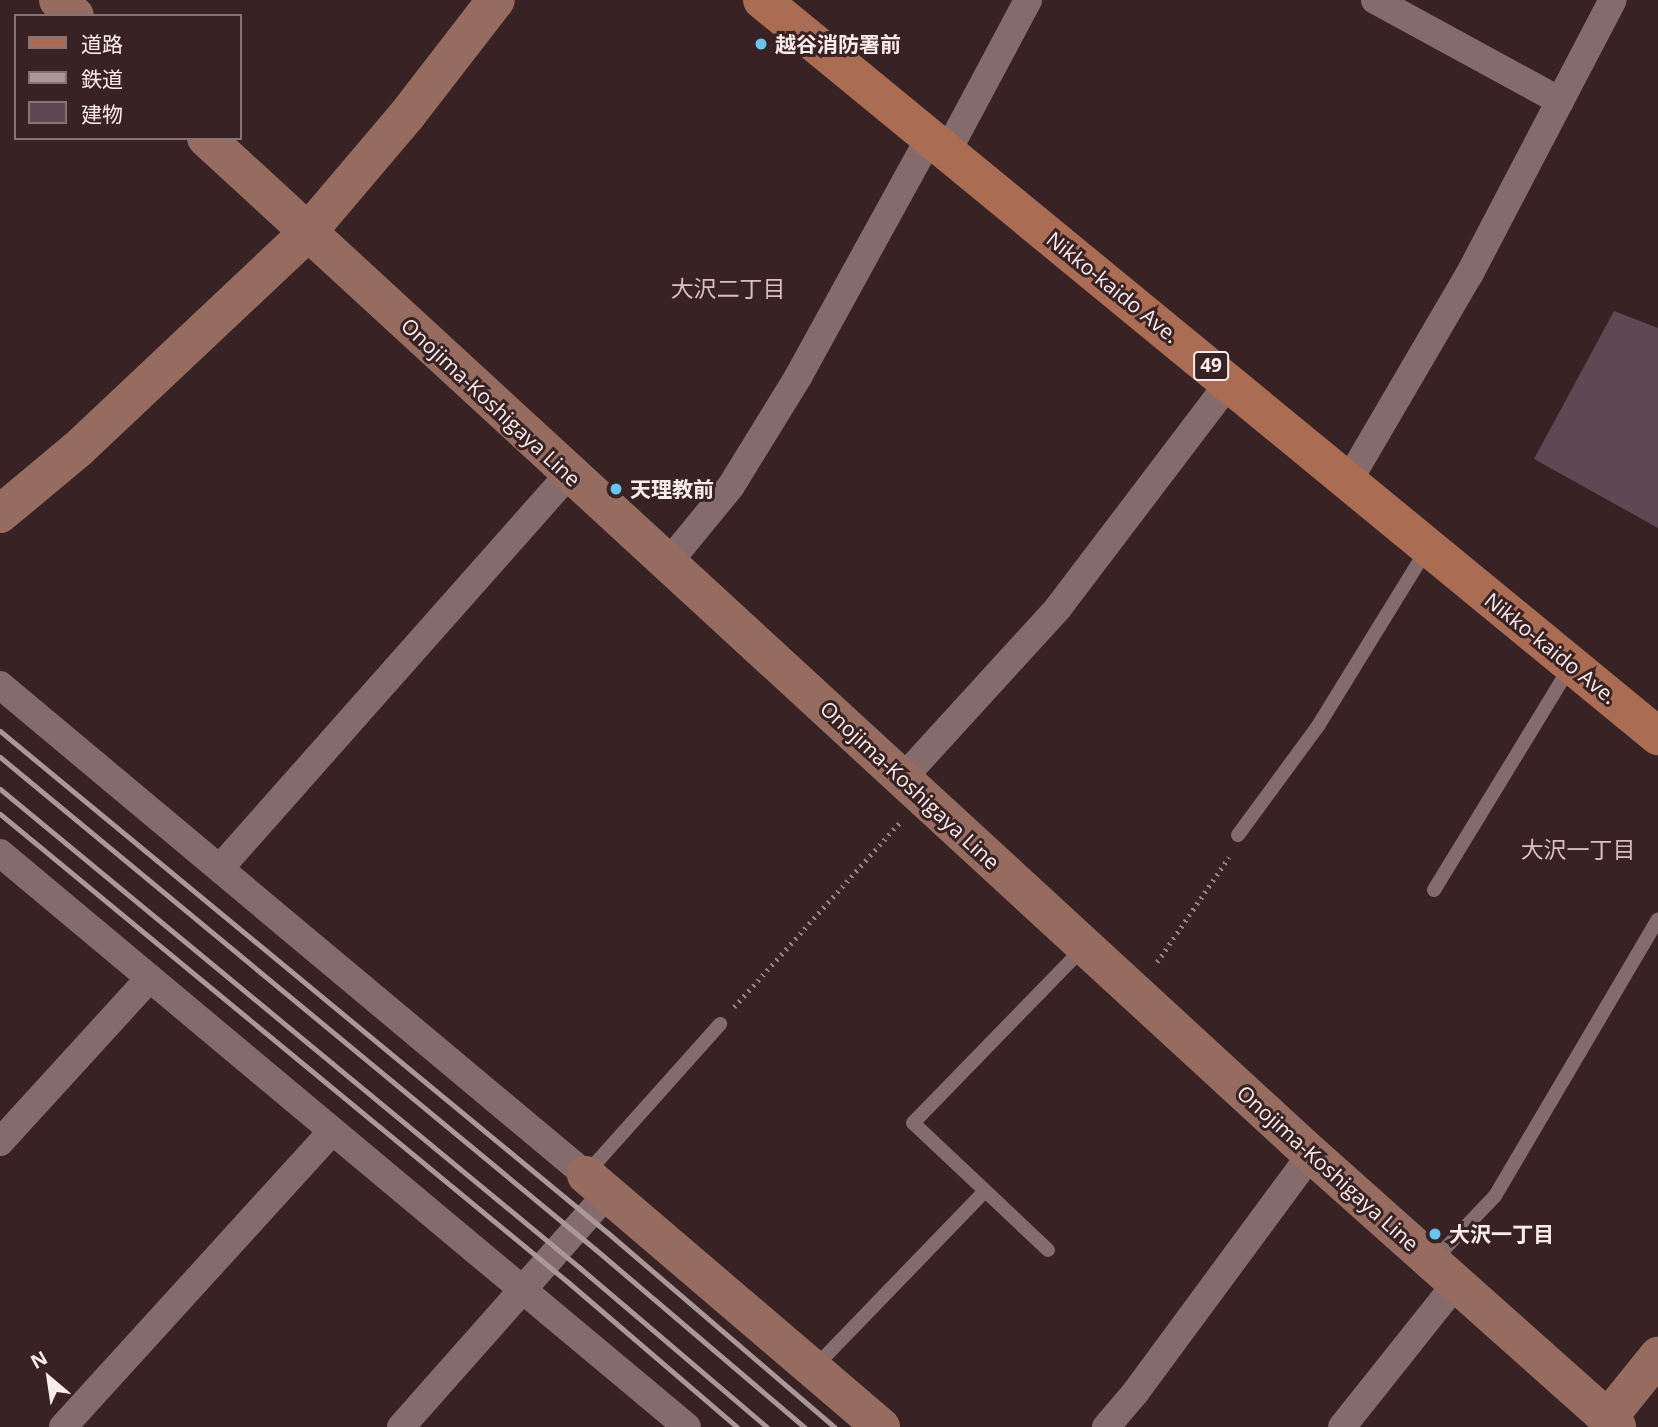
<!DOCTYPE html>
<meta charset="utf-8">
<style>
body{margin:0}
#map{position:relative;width:1658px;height:1427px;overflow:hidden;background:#382223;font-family:"Open Sans","Noto Sans JP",sans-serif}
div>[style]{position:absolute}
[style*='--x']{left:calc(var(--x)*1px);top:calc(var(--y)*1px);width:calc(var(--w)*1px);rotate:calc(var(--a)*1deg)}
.building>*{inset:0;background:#5e4853}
.path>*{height:4.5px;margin-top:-2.25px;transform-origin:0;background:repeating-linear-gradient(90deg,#978484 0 2px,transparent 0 7px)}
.lane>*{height:14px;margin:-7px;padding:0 7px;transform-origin:7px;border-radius:7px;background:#856b6c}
.street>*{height:28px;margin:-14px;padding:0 14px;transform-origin:14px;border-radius:14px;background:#856b6c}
.secondary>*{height:38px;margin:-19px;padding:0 19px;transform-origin:19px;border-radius:19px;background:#976c60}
.primary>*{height:38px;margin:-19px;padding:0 19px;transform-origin:19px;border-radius:19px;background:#aa6d54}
.rail>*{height:5px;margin:-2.5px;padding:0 2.5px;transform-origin:2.5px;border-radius:2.5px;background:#aa9898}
.dots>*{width:19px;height:19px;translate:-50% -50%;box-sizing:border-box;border:4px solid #382223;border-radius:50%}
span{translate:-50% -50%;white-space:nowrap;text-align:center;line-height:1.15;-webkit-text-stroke:6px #382223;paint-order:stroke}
.shield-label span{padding:2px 5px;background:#382223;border:2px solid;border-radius:5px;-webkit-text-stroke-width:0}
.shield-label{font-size:19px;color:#fceded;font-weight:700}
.poi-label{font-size:21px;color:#fceded;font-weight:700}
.left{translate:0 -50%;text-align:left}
.street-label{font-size:21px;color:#fceded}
.neighbourhood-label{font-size:23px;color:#dbbebf}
.legend{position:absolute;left:14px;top:14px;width:228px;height:126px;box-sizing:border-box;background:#382223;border:2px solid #867374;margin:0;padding:9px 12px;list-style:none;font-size:21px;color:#fceded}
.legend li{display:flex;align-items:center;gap:14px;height:35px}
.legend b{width:35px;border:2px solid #867374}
.north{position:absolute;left:14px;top:1343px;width:70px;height:70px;-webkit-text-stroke:5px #382223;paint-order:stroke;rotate:331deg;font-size:19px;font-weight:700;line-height:28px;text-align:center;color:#fceded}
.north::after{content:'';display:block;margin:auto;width:24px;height:32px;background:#fceded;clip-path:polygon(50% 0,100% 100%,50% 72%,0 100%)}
</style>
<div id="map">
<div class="building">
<div style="clip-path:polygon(1614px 311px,1658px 328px,1658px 528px,1534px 459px)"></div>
</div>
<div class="path">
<div style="--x:1157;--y:962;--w:127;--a:-55.6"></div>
<div style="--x:734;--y:1007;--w:247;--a:-48.1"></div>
</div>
<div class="lane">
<div style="--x:1238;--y:835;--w:135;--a:-53.7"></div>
<div style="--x:1318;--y:726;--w:210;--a:-58.4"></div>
<div style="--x:1434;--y:890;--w:261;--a:-58.6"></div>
<div style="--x:587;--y:1173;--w:200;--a:-48.2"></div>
<div style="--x:1048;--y:1250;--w:185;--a:-136.7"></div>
<div style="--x:913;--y:1123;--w:244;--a:-45.8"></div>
<div style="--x:1433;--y:1261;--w:90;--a:-46.4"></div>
<div style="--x:1495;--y:1196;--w:321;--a:-59.5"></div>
<div style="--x:814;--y:1368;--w:246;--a:-46"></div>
</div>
<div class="street">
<div style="--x:1375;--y:0;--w:211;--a:28.6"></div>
<div style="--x:947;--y:152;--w:172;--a:-61.9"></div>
<div style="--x:1349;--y:480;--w:238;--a:-59.7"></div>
<div style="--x:1469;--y:275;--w:310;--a:-62.4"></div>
<div style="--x:668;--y:563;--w:99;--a:-50.7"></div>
<div style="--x:731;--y:486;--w:128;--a:-58.4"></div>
<div style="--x:798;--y:377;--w:272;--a:-61.2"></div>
<div style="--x:0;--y:685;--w:764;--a:39.9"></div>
<div style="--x:903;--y:778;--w:230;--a:-47.6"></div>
<div style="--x:1058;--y:608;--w:285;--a:-52.8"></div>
<div style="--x:0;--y:853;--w:895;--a:39.88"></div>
<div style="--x:220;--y:868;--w:526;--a:-48.47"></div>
<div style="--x:0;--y:1142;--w:222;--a:-47.6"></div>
<div style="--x:63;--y:1427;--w:400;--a:-47.7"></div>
<div style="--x:401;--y:1427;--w:312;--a:-48.5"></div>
<div style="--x:1106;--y:1427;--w:45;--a:-49.5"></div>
<div style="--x:1135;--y:1393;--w:297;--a:-53.6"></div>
<div style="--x:1342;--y:1427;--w:181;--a:-51.5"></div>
</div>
<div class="secondary">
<div style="--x:58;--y:0;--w:23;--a:43"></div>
<div style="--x:206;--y:138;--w:1501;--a:42.6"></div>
<div style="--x:1311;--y:1154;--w:410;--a:41.7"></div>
<div style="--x:0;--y:514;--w:102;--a:-39.8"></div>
<div style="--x:78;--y:449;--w:315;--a:-43.3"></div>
<div style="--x:307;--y:233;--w:155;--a:-49.7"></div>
<div style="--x:407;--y:115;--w:145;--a:-52.3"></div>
<div style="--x:586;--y:1175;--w:388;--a:40.5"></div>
<div style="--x:1608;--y:1418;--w:80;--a:-51.1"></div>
</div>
<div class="primary">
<div style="--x:762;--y:0;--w:1160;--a:39.4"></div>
</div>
<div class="rail">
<div style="--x:0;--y:731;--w:788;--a:39.55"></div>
<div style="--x:608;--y:1233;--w:298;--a:40.6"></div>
<div style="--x:0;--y:757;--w:772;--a:39.59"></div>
<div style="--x:595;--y:1249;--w:275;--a:40.4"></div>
<div style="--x:0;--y:789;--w:752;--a:39.55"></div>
<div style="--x:580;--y:1268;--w:245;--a:40.4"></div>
<div style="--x:0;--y:814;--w:737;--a:39.5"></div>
<div style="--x:569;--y:1283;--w:221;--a:40.6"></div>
</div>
<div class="dots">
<div style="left:761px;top:44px;background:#67c4f0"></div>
<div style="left:616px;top:489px;background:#67c4f0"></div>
<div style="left:1435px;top:1234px;background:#67c4f0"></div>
</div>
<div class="shield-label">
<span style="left:1211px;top:366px">49</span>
</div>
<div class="poi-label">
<span class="left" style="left:775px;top:44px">越谷消防署前</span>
<span class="left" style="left:630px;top:489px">天理教前</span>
<span class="left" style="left:1449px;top:1234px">大沢一丁目</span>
</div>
<div class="street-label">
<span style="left:1113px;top:287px;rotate:39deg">Nikko-kaido Ave.</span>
<span style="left:491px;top:402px;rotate:43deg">Onojima-Koshigaya Line</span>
<span style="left:1551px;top:648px;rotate:39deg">Nikko-kaido Ave.</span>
<span style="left:910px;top:785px;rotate:43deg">Onojima-Koshigaya Line</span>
<span style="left:1328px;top:1168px;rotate:42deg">Onojima-Koshigaya Line</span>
</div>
<div class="neighbourhood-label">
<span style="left:728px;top:288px">大沢二丁目</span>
<span style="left:1578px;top:849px">大沢一丁目</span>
</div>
<ul class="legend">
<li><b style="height:9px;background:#aa6d54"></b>道路</li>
<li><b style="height:9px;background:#aa9898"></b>鉄道</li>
<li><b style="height:19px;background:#5e4853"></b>建物</li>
</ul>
<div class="north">N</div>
</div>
